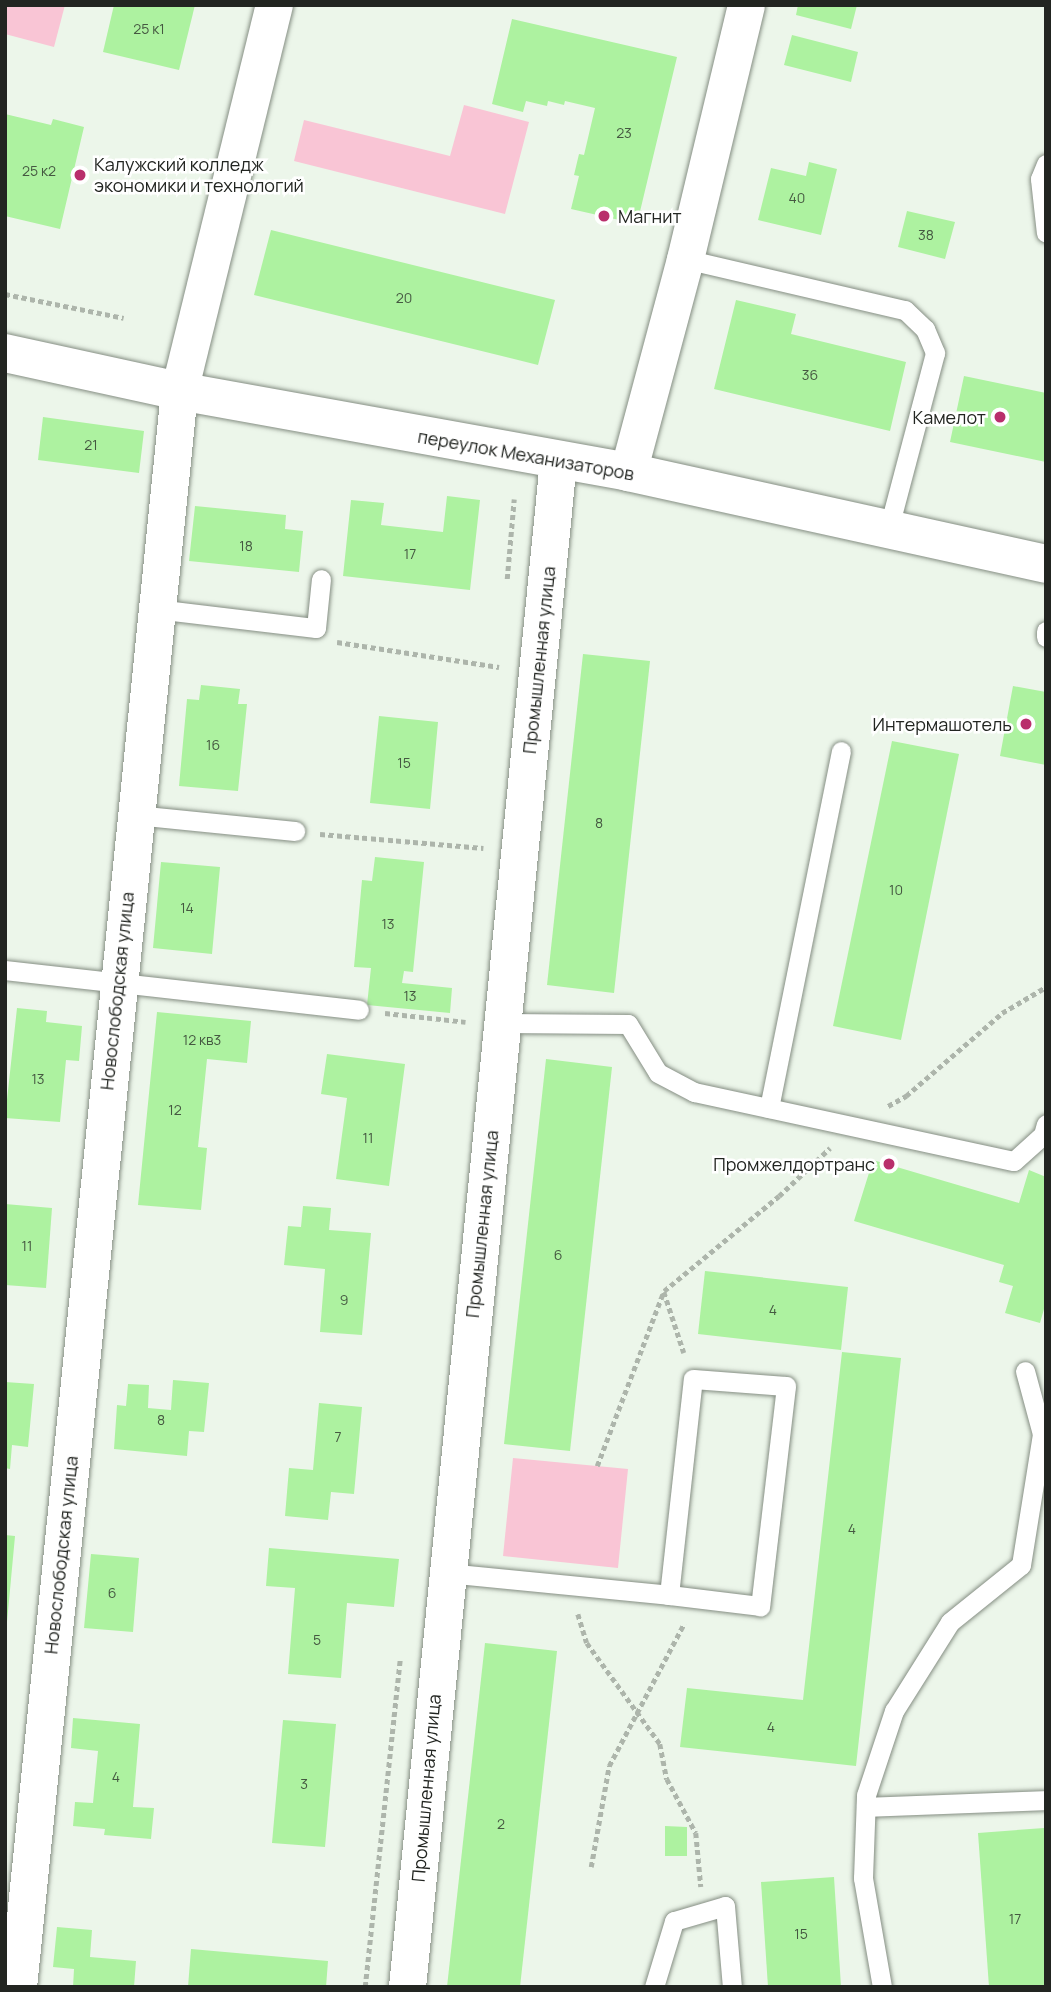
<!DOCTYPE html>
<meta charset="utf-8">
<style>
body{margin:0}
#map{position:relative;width:1051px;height:1992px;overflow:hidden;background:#ecf6ea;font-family:Manrope,sans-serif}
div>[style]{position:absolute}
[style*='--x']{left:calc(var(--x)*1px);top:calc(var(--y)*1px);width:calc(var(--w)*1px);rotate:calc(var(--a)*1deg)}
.green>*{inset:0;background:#f9c5d5}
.building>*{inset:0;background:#adf2a0}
.path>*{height:4.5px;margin-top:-2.25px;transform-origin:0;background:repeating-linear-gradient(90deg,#adb5ab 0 5px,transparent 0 8.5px)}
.roads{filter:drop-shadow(0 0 2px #858e83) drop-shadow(0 0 2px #858e83)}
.service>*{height:19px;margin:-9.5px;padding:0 9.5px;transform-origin:9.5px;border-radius:9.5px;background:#fff}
.minor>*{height:37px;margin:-18.5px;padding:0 18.5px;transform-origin:18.5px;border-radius:18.5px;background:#fff}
.tertiary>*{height:38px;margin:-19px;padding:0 19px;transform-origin:19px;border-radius:19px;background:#fff}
.dots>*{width:19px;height:19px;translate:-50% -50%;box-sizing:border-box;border:4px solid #fff;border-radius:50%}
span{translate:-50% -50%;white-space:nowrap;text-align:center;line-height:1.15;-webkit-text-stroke:5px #fff;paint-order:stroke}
.number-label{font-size:14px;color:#455841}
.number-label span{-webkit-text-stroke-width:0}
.poi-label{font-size:18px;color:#222521}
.left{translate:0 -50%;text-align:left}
.right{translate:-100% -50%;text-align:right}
.street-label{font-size:18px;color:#222521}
.frame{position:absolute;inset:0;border:7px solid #222521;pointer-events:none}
</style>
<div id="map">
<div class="green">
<div style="clip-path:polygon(5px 5px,65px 5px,54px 47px,5px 34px)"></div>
<div style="clip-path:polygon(464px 105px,529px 122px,505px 214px,294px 161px,304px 120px,450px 156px)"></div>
<div style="clip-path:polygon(513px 1458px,628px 1469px,618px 1568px,503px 1556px)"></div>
</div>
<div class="building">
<div style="clip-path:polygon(114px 5px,195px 5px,179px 70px,103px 52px)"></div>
<div style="clip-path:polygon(798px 5px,857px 5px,851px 29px,796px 15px)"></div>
<div style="clip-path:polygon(512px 19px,677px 57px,637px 224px,571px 209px,579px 176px,574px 175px,579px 154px,584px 155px,595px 108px,565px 101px,564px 105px,548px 101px,547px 106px,526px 101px,523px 112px,492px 104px)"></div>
<div style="clip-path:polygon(792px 35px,858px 52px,851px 82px,784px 65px)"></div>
<div style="clip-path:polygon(5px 114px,51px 125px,53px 119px,84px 127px,60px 229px,5px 216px)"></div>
<div style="clip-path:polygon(809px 162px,837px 169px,821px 235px,758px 220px,771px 168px,806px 176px)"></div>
<div style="clip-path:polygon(907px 211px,955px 222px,945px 259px,898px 247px)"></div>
<div style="clip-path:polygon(271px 230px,555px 300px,538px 365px,254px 295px)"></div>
<div style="clip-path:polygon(736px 300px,796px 314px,791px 334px,906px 362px,890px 431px,714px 389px)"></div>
<div style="clip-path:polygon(964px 376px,1046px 393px,1046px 462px,950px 442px)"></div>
<div style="clip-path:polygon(43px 417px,144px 431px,139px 473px,38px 460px)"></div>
<div style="clip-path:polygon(447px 496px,480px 500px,470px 590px,343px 576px,351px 500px,384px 503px,381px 525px,443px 532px)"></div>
<div style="clip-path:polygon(195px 506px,286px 515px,285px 529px,303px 531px,299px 572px,189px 561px)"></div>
<div style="clip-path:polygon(583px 654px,650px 661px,614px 993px,547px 985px)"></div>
<div style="clip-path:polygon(201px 685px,240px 689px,238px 704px,247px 704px,238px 791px,179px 786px,187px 699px,199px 700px)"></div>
<div style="clip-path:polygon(1013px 686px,1046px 692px,1046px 765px,1000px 756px)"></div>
<div style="clip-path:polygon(379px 716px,438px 722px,430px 809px,370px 803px)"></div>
<div style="clip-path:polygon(892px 741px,959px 754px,901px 1040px,833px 1026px)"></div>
<div style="clip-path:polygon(375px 857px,424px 862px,413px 972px,404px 971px,402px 983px,452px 988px,450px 1013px,367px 1005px,371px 968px,354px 967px,362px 880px,372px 881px)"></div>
<div style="clip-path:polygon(161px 862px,220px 867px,212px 954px,153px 948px)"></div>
<div style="clip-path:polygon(17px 1008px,47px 1011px,46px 1022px,82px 1026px,79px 1061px,66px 1060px,60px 1122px,5px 1118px)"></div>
<div style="clip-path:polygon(157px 1012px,251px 1021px,247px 1063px,207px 1059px,198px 1147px,207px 1148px,201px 1210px,138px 1205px)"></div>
<div style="clip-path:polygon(327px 1054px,405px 1064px,389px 1186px,336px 1179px,347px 1098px,321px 1094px)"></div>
<div style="clip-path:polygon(546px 1059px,612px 1067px,570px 1451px,504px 1444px)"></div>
<div style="clip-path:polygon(873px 1160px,1019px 1203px,1029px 1170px,1046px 1177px,1046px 1302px,1040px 1323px,1005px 1313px,1013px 1286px,999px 1282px,1004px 1265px,854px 1221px)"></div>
<div style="clip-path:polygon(5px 1204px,52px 1208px,46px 1288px,5px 1285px)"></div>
<div style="clip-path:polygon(303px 1206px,331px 1208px,329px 1230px,371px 1233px,362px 1335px,320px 1332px,325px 1269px,284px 1265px,288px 1226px,301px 1227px)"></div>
<div style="clip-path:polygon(705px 1271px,848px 1287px,841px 1350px,698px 1334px)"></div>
<div style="clip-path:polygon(842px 1352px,901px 1358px,856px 1766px,680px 1747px,687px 1688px,803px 1700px)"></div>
<div style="clip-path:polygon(173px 1380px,209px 1383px,204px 1432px,189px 1431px,187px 1456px,114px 1449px,117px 1405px,126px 1406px,128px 1384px,149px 1385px,148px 1408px,171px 1410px)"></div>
<div style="clip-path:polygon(5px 1382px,34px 1384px,28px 1447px,12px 1445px,10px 1469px,5px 1468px)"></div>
<div style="clip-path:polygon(319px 1403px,362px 1407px,354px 1494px,331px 1492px,328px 1520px,285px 1516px,289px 1468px,313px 1470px)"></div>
<div style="clip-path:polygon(5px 1535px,15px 1536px,7px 1622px,5px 1622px)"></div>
<div style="clip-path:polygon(269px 1548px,399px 1559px,394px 1607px,347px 1603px,341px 1678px,288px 1674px,295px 1588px,266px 1586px)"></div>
<div style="clip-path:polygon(91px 1554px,139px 1558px,133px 1632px,84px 1628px)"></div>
<div style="clip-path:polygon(485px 1643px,557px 1651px,520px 1987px,447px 1987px)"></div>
<div style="clip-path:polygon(73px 1718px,140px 1724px,133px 1807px,154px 1808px,151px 1839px,104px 1835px,105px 1829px,73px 1826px,75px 1802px,93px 1803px,98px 1751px,71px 1748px)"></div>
<div style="clip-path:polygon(283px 1720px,336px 1724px,325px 1847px,272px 1843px)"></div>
<div style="clip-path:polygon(665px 1826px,687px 1827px,687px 1856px,665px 1856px)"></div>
<div style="clip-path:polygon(1044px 1828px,1046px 1987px,989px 1987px,978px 1833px)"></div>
<div style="clip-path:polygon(834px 1877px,841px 1987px,768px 1987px,761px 1882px)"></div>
<div style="clip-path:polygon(57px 1927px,92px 1930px,90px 1957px,136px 1961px,134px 1987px,73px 1987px,74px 1969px,53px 1967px)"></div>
<div style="clip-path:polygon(191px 1949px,328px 1961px,326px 1987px,188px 1987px)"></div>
</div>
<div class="path">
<div style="--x:5;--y:294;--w:121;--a:11.4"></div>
<div style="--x:507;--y:579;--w:80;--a:-85"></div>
<div style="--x:337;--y:642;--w:164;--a:8.8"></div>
<div style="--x:320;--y:834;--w:164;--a:4.9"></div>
<div style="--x:385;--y:1013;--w:81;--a:6.3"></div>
<div style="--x:888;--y:1106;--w:21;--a:-29"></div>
<div style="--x:906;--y:1096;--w:127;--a:-40.8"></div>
<div style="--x:1002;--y:1013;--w:51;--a:-30.6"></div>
<div style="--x:664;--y:1292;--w:64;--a:71.8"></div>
<div style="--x:597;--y:1466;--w:187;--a:-69.1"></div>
<div style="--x:664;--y:1291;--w:149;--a:-39.6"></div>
<div style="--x:779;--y:1196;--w:70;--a:-43.3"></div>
<div style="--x:578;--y:1614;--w:30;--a:73"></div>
<div style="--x:587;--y:1643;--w:125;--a:54.1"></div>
<div style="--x:660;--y:1744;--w:36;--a:79"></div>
<div style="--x:667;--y:1779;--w:61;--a:61.8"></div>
<div style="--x:696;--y:1833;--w:54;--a:84.7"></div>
<div style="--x:591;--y:1867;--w:103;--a:-79.9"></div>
<div style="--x:609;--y:1766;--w:161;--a:-62.2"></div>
<div style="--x:365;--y:1987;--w:329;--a:-83.9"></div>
</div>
<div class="roads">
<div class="service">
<div style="--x:1046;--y:164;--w:16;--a:112"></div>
<div style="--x:1040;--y:179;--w:54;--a:83.7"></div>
<div style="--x:685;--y:259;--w:226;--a:13.1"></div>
<div style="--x:905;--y:310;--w:28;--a:44"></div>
<div style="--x:925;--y:329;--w:26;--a:67"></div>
<div style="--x:935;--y:353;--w:184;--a:104.8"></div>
<div style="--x:156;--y:609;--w:161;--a:6.8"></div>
<div style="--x:316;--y:628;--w:49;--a:-84.2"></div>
<div style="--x:1046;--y:631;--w:6;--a:90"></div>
<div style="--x:135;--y:815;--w:161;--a:5.7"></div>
<div style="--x:5;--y:970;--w:356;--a:6.4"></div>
<div style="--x:502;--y:1023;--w:126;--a:0.5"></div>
<div style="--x:628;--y:1024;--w:57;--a:58.5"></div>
<div style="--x:658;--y:1073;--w:41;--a:27.8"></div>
<div style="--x:694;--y:1092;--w:327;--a:12.2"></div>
<div style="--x:1014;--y:1161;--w:39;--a:-42"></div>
<div style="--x:1043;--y:1135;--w:11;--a:-75"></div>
<div style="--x:769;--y:1108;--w:364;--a:-78.6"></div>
<div style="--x:446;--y:1573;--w:224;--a:5.6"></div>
<div style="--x:669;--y:1595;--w:217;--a:-83.7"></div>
<div style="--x:693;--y:1379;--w:93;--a:4.3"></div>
<div style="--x:786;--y:1386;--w:222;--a:96.7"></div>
<div style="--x:760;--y:1606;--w:92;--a:-173.1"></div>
<div style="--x:866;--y:1807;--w:180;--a:-2.2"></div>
<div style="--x:654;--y:1987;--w:69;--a:-73.1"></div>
<div style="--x:674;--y:1921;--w:53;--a:-16.4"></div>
<div style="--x:725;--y:1906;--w:81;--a:85.1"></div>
<div style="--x:882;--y:1987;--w:111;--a:-99.9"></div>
<div style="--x:863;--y:1878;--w:83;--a:-87.9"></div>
<div style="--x:866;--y:1795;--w:89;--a:-71.6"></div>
<div style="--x:894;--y:1711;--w:105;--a:-57.8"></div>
<div style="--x:950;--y:1622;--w:91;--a:-38.8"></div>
<div style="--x:1021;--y:1565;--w:133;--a:-80.9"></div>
<div style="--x:1042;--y:1434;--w:65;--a:-105.1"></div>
</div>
<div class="minor">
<div style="--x:628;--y:472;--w:220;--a:-75"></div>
<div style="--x:685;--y:259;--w:261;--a:-76.5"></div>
<div style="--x:18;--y:1987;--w:1604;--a:-84.24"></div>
<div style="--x:179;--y:391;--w:398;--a:-76.2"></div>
<div style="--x:407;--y:1987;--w:1533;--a:-84.35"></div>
</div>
<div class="tertiary">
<div style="--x:5;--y:353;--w:178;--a:12.3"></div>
<div style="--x:179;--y:391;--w:456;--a:10.2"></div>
<div style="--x:628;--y:472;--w:428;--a:12.4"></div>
</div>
</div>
<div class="dots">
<div style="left:80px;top:175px;background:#b92f6c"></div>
<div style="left:604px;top:216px;background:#b92f6c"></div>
<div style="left:1000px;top:417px;background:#b92f6c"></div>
<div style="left:1026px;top:724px;background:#b92f6c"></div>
<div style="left:889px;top:1164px;background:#b92f6c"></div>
</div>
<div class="number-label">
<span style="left:149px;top:29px">25 к1</span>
<span style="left:624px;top:133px">23</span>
<span style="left:39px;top:171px">25 к2</span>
<span style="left:797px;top:198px">40</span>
<span style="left:926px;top:235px">38</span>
<span style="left:404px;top:298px">20</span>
<span style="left:810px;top:375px">36</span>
<span style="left:91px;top:445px">21</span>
<span style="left:246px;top:546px">18</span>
<span style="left:410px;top:554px">17</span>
<span style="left:213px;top:745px">16</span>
<span style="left:404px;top:763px">15</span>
<span style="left:599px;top:823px">8</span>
<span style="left:896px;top:890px">10</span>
<span style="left:187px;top:908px">14</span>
<span style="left:388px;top:924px">13</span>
<span style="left:410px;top:996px">13</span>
<span style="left:202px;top:1040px">12 кв3</span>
<span style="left:38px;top:1079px">13</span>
<span style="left:175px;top:1110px">12</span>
<span style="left:368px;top:1138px">11</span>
<span style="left:27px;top:1246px">11</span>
<span style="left:558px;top:1255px">6</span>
<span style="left:344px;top:1300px">9</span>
<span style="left:773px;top:1310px">4</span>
<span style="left:161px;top:1420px">8</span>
<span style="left:338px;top:1437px">7</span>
<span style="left:852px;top:1529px">4</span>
<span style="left:112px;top:1593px">6</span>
<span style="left:317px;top:1640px">5</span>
<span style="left:771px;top:1727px">4</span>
<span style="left:116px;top:1777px">4</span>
<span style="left:304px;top:1784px">3</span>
<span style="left:501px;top:1824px">2</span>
<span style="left:1015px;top:1919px">17</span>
<span style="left:801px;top:1934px">15</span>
</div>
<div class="poi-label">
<span class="left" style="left:94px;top:175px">Калужский колледж<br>экономики и технологий</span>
<span class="left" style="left:618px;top:216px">Магнит</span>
<span class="right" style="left:986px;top:417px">Камелот</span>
<span class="right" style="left:1012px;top:724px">Интермашотель</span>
<span class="right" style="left:875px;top:1164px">Промжелдортранс</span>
</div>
<div class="street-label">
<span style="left:526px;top:455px;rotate:10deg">переулок Механизаторов</span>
<span style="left:539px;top:660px;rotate:-84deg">Промышленная улица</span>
<span style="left:117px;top:991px;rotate:-84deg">Новослободская улица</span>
<span style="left:482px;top:1224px;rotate:-84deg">Промышленная улица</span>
<span style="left:61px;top:1555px;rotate:-84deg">Новослободская улица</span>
<span style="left:426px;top:1788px;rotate:-85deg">Промышленная улица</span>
</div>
<div class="frame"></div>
</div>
